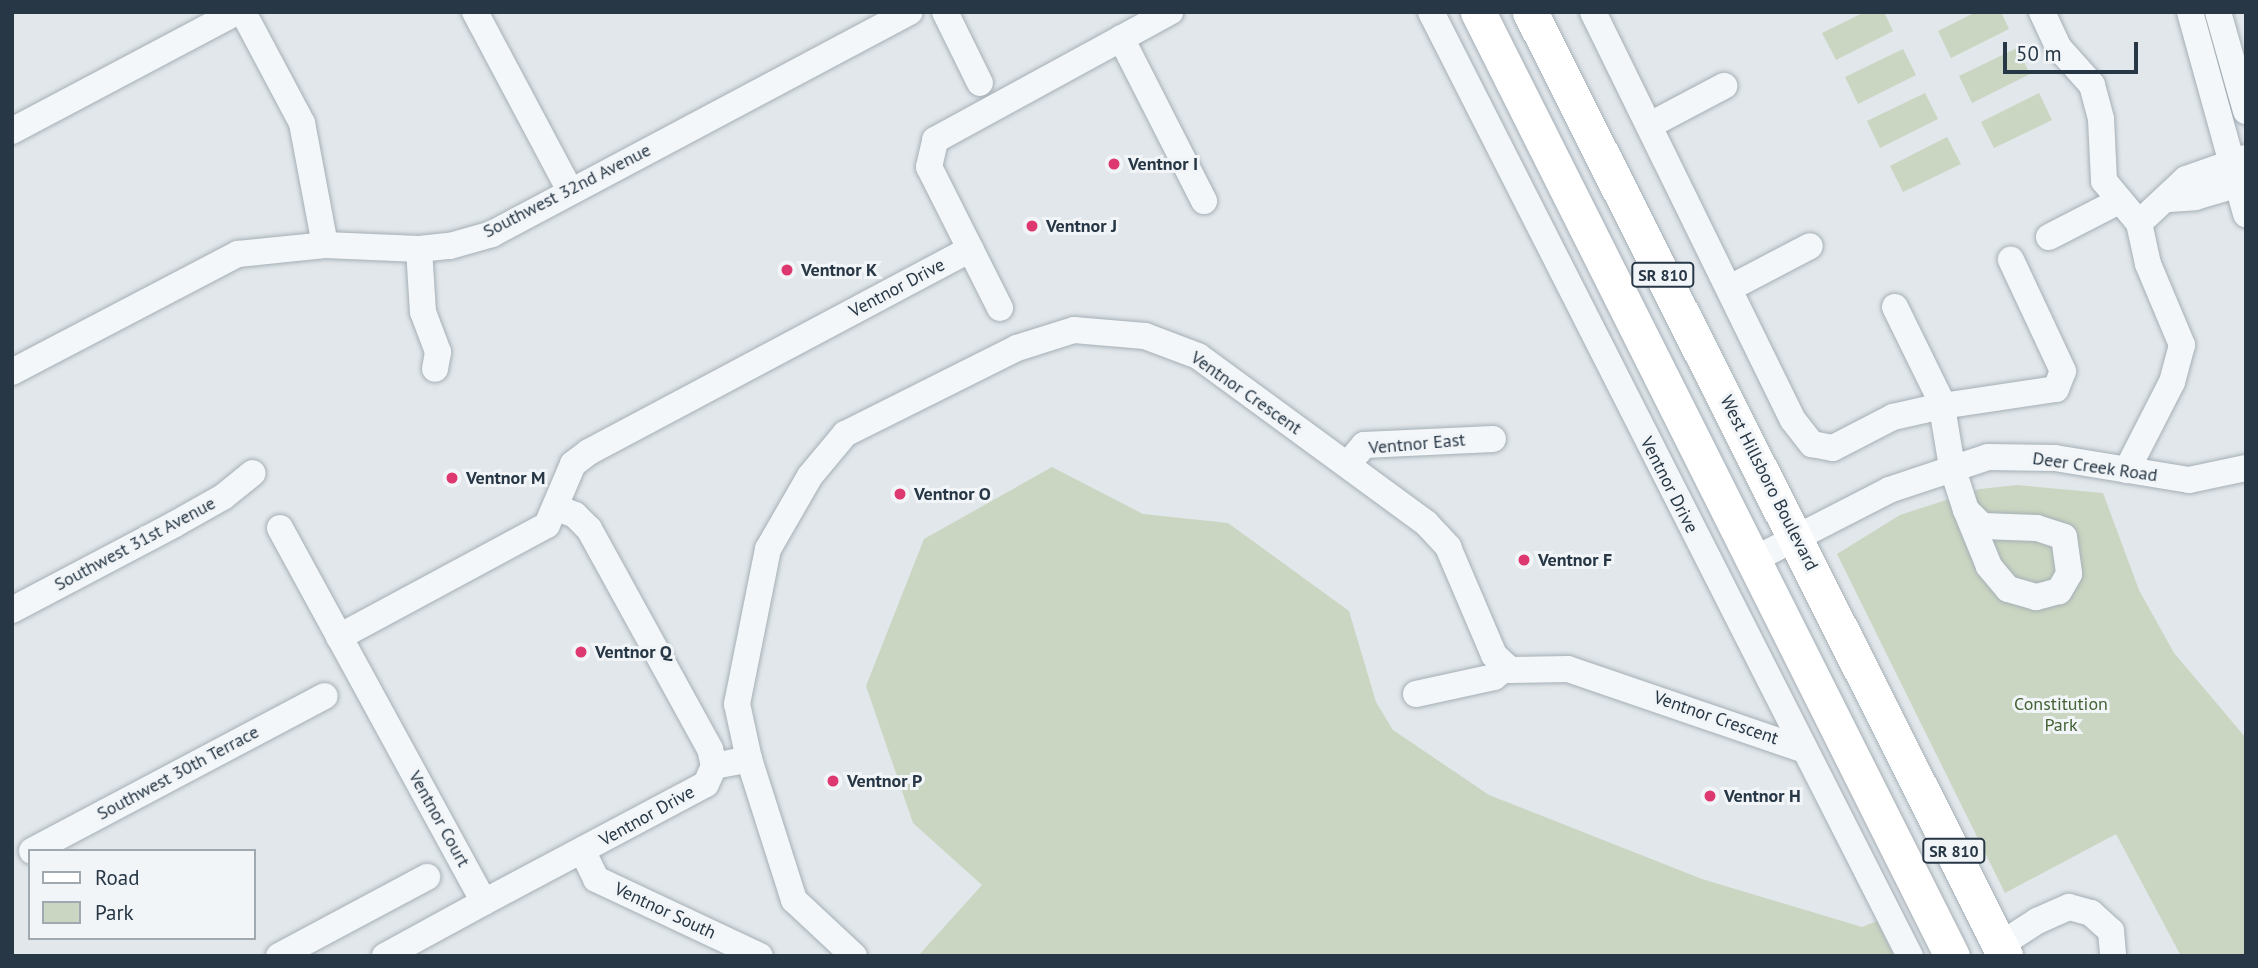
<!DOCTYPE html>
<style>
body{margin:0}
#map{position:relative;width:2258px;height:968px;overflow:hidden;background:#e1e7eb;font-family:"PT Sans",sans-serif}
div>[style]{position:absolute}
[style*='--x']{left:calc(var(--x)*1px);top:calc(var(--y)*1px);width:calc(var(--w)*1px);rotate:calc(var(--a)*1deg)}
.green>*{inset:0;background:#cad6c1}
.roads{filter:drop-shadow(0 0 2px #a5afb6) drop-shadow(0 0 2px #a5afb6)}
.minor>*{height:26px;margin:-13px;padding:0 13px;transform-origin:13px;border-radius:13px;background:#f4f7f9}
.major>*{height:35px;margin:-17.5px;padding:0 17.5px;transform-origin:17.5px;border-radius:17.5px;background:#fff}
.dots>*{width:19px;height:19px;translate:-50% -50%;box-sizing:border-box;border:4px solid #f1f5f8;border-radius:50%}
span{translate:-50% -50%;white-space:nowrap;text-align:center;line-height:1.15;-webkit-text-stroke:6px #f1f5f8;paint-order:stroke}
.shield-label span{padding:2px 5px;background:#f1f5f8;border:2px solid;border-radius:5px;-webkit-text-stroke-width:0}
.shield-label{font-size:16px;color:#273745;font-weight:700}
.poi-label{font-size:18px;color:#273745;font-weight:700}
.left{translate:0 -50%;text-align:left}
.street-label{font-size:18px;color:#273745}
.park-label{font-size:18px;color:#446233}
.frame{position:absolute;inset:0;border:14px solid #273745;pointer-events:none}
.legend{position:absolute;left:28px;top:849px;width:228px;height:91px;box-sizing:border-box;background:#f1f5f8;border:2px solid #a0a9b0;margin:0;padding:9px 12px;list-style:none;font-size:21px;color:#273745}
.legend li{display:flex;align-items:center;gap:14px;height:35px}
.legend b{width:35px;border:2px solid #a0a9b0}
.scale{position:absolute;left:2003px;top:42px;width:135px;height:32px;box-sizing:border-box;border:4px solid #273745;border-top:0;padding-left:9px;font-size:21px;line-height:24px;white-space:nowrap;color:#273745;-webkit-text-stroke:5px #f1f5f8;paint-order:stroke}
</style>
<div id="map">
<div class="green">
<div style="clip-path:polygon(1865px 12px,1884px 12px,1893px 31px,1836px 60px,1822px 33px)"></div>
<div style="clip-path:polygon(1976px 12px,2001px 12px,2009px 29px,1951px 58px,1938px 31px)"></div>
<div style="clip-path:polygon(2017px 48px,2030px 74px,1972px 103px,1959px 76px)"></div>
<div style="clip-path:polygon(1903px 49px,1916px 75px,1858px 104px,1845px 77px)"></div>
<div style="clip-path:polygon(1925px 93px,1938px 119px,1880px 148px,1867px 121px)"></div>
<div style="clip-path:polygon(2039px 93px,2052px 120px,1994px 148px,1981px 122px)"></div>
<div style="clip-path:polygon(1947px 137px,1961px 164px,1903px 192px,1890px 166px)"></div>
<div style="clip-path:polygon(1052px 467px,1143px 514px,1228px 523px,1349px 611px,1376px 702px,1393px 730px,1489px 795px,1702px 879px,1862px 927px,1877px 921px,1894px 956px,918px 956px,982px 885px,913px 823px,866px 686px,924px 539px)"></div>
<div style="clip-path:polygon(2017px 485px,2103px 493px,2139px 590px,2174px 653px,2246px 738px,2246px 956px,2181px 956px,2116px 834px,2005px 893px,1837px 554px,1900px 515px,1980px 489px)"></div>
</div>
<div class="roads">
<div class="minor">
<div style="--x:243;--y:12;--w:126;--a:62"></div>
<div style="--x:302;--y:123;--w:124;--a:79.3"></div>
<div style="--x:475;--y:12;--w:203;--a:62"></div>
<div style="--x:945;--y:12;--w:79;--a:63.8"></div>
<div style="--x:1431;--y:12;--w:1059;--a:63.1"></div>
<div style="--x:1593;--y:12;--w:454;--a:63.9"></div>
<div style="--x:1793;--y:420;--w:31;--a:52"></div>
<div style="--x:1812;--y:444;--w:21;--a:11"></div>
<div style="--x:1833;--y:448;--w:68;--a:-27.3"></div>
<div style="--x:1893;--y:417;--w:50;--a:-12.7"></div>
<div style="--x:1942;--y:406;--w:115;--a:-8.5"></div>
<div style="--x:2056;--y:389;--w:19;--a:-69"></div>
<div style="--x:2063;--y:371;--w:123;--a:-115.1"></div>
<div style="--x:2042;--y:12;--w:38;--a:65"></div>
<div style="--x:2058;--y:47;--w:51;--a:48.2"></div>
<div style="--x:2092;--y:85;--w:35;--a:75"></div>
<div style="--x:2101;--y:119;--w:62;--a:87.2"></div>
<div style="--x:2104;--y:181;--w:55;--a:50.2"></div>
<div style="--x:2139;--y:223;--w:42;--a:77.6"></div>
<div style="--x:2148;--y:264;--w:88;--a:67.2"></div>
<div style="--x:2182;--y:345;--w:38;--a:105"></div>
<div style="--x:2172;--y:382;--w:99;--a:117.1"></div>
<div style="--x:2190;--y:12;--w:210;--a:74.5"></div>
<div style="--x:2218;--y:12;--w:103;--a:74.2"></div>
<div style="--x:1121;--y:38;--w:183;--a:63"></div>
<div style="--x:1650;--y:125;--w:84;--a:-27.8"></div>
<div style="--x:12;--y:131;--w:255;--a:-27.9"></div>
<div style="--x:2169;--y:199;--w:26;--a:-4"></div>
<div style="--x:2195;--y:197;--w:53;--a:-16.4"></div>
<div style="--x:2139;--y:223;--w:64;--a:-43.1"></div>
<div style="--x:2186;--y:179;--w:64;--a:-19.3"></div>
<div style="--x:2049;--y:237;--w:76;--a:-27.2"></div>
<div style="--x:419;--y:249;--w:63;--a:86.4"></div>
<div style="--x:423;--y:312;--w:43;--a:69.4"></div>
<div style="--x:438;--y:352;--w:17;--a:100"></div>
<div style="--x:1730;--y:288;--w:90;--a:-27.7"></div>
<div style="--x:1895;--y:307;--w:105;--a:63.9"></div>
<div style="--x:1941;--y:401;--w:67;--a:80.5"></div>
<div style="--x:1952;--y:467;--w:45;--a:72"></div>
<div style="--x:1966;--y:510;--w:23;--a:45"></div>
<div style="--x:1982;--y:526;--w:55;--a:2.1"></div>
<div style="--x:2037;--y:528;--w:28;--a:18"></div>
<div style="--x:2064;--y:537;--w:37;--a:82"></div>
<div style="--x:2069;--y:574;--w:20;--a:120"></div>
<div style="--x:2059;--y:591;--w:24;--a:165"></div>
<div style="--x:2036;--y:597;--w:29;--a:-164"></div>
<div style="--x:2008;--y:589;--w:30;--a:-130"></div>
<div style="--x:1989;--y:566;--w:61;--a:-112.3"></div>
<div style="--x:1000;--y:308;--w:158;--a:-116.7"></div>
<div style="--x:929;--y:167;--w:28;--a:-77"></div>
<div style="--x:935;--y:140;--w:268;--a:-28.6"></div>
<div style="--x:12;--y:372;--w:255;--a:-27.6"></div>
<div style="--x:238;--y:254;--w:87;--a:-5.9"></div>
<div style="--x:325;--y:245;--w:94;--a:2.4"></div>
<div style="--x:419;--y:249;--w:31;--a:-6"></div>
<div style="--x:450;--y:246;--w:44;--a:-15.9"></div>
<div style="--x:492;--y:234;--w:473;--a:-28"></div>
<div style="--x:1348;--y:464;--w:25;--a:-50"></div>
<div style="--x:1364;--y:445;--w:129;--a:-2.7"></div>
<div style="--x:280;--y:528;--w:426;--a:61.4"></div>
<div style="--x:484;--y:902;--w:113;--a:151.4"></div>
<div style="--x:1755;--y:559;--w:151;--a:-27.2"></div>
<div style="--x:1889;--y:490;--w:104;--a:-18.4"></div>
<div style="--x:1988;--y:457;--w:67;--a:0.9"></div>
<div style="--x:2055;--y:458;--w:136;--a:9.3"></div>
<div style="--x:2189;--y:480;--w:58;--a:-11.9"></div>
<div style="--x:12;--y:610;--w:184;--a:-27.8"></div>
<div style="--x:175;--y:524;--w:55;--a:-29.4"></div>
<div style="--x:223;--y:497;--w:38;--a:-39"></div>
<div style="--x:339;--y:637;--w:236;--a:-28.3"></div>
<div style="--x:547;--y:525;--w:66;--a:-66.9"></div>
<div style="--x:573;--y:464;--w:20;--a:-37"></div>
<div style="--x:589;--y:452;--w:432;--a:-28"></div>
<div style="--x:1416;--y:694;--w:80;--a:-12.3"></div>
<div style="--x:1494;--y:677;--w:16;--a:-38"></div>
<div style="--x:749;--y:759;--w:148;--a:72.3"></div>
<div style="--x:794;--y:900;--w:82;--a:43"></div>
<div style="--x:714;--y:766;--w:36;--a:-11"></div>
<div style="--x:749;--y:759;--w:56;--a:-102.3"></div>
<div style="--x:737;--y:704;--w:158;--a:-78.7"></div>
<div style="--x:768;--y:549;--w:84;--a:-60.1"></div>
<div style="--x:810;--y:476;--w:55;--a:-50.2"></div>
<div style="--x:845;--y:434;--w:192;--a:-26.6"></div>
<div style="--x:1017;--y:348;--w:60;--a:-17.5"></div>
<div style="--x:1074;--y:330;--w:71;--a:4.8"></div>
<div style="--x:1145;--y:336;--w:57;--a:20.7"></div>
<div style="--x:1198;--y:356;--w:283;--a:36.2"></div>
<div style="--x:1426;--y:523;--w:33;--a:47"></div>
<div style="--x:1448;--y:547;--w:117;--a:66.9"></div>
<div style="--x:1494;--y:655;--w:22;--a:43"></div>
<div style="--x:1510;--y:670;--w:58;--a:-1"></div>
<div style="--x:1568;--y:669;--w:250;--a:18.9"></div>
<div style="--x:32;--y:851;--w:331;--a:-27.9"></div>
<div style="--x:583;--y:852;--w:30;--a:64"></div>
<div style="--x:596;--y:879;--w:181;--a:25.2"></div>
<div style="--x:484;--y:902;--w:251;--a:-28"></div>
<div style="--x:706;--y:784;--w:20;--a:-66"></div>
<div style="--x:714;--y:766;--w:17;--a:-103"></div>
<div style="--x:710;--y:749;--w:251;--a:-118.8"></div>
<div style="--x:589;--y:529;--w:20;--a:-135"></div>
<div style="--x:575;--y:515;--w:18;--a:-158"></div>
<div style="--x:2000;--y:945;--w:44;--a:-33"></div>
<div style="--x:2037;--y:921;--w:35;--a:-24"></div>
<div style="--x:2069;--y:907;--w:23;--a:15"></div>
<div style="--x:2091;--y:913;--w:27;--a:42"></div>
<div style="--x:2111;--y:931;--w:25;--a:85"></div>
<div style="--x:279;--y:956;--w:168;--a:-28.1"></div>
</div>
<div class="major">
<div style="--x:1478;--y:12;--w:1056;--a:63.34"></div>
<div style="--x:1530;--y:12;--w:1057;--a:63.29"></div>
</div>
</div>
<div class="dots">
<div style="left:1114px;top:164px;background:#dd3970"></div>
<div style="left:1032px;top:226px;background:#dd3970"></div>
<div style="left:787px;top:270px;background:#dd3970"></div>
<div style="left:452px;top:478px;background:#dd3970"></div>
<div style="left:900px;top:494px;background:#dd3970"></div>
<div style="left:1524px;top:560px;background:#dd3970"></div>
<div style="left:581px;top:652px;background:#dd3970"></div>
<div style="left:833px;top:781px;background:#dd3970"></div>
<div style="left:1710px;top:796px;background:#dd3970"></div>
</div>
<div class="shield-label">
<span style="left:1663px;top:275px">SR 810</span>
<span style="left:1954px;top:851px">SR 810</span>
</div>
<div class="poi-label">
<span class="left" style="left:1128px;top:164px">Ventnor I</span>
<span class="left" style="left:1046px;top:226px">Ventnor J</span>
<span class="left" style="left:801px;top:270px">Ventnor K</span>
<span class="left" style="left:466px;top:478px">Ventnor M</span>
<span class="left" style="left:914px;top:494px">Ventnor O</span>
<span class="left" style="left:1538px;top:560px">Ventnor F</span>
<span class="left" style="left:595px;top:652px">Ventnor Q</span>
<span class="left" style="left:847px;top:781px">Ventnor P</span>
<span class="left" style="left:1724px;top:796px">Ventnor H</span>
</div>
<div class="street-label">
<span style="left:567px;top:191px;rotate:-27deg">Southwest 32nd Avenue</span>
<span style="left:897px;top:288px;rotate:-28deg">Ventnor Drive</span>
<span style="left:1246px;top:393px;rotate:35deg">Ventnor Crescent</span>
<span style="left:1417px;top:444px;rotate:-5deg">Ventnor East</span>
<span style="left:2095px;top:467px;rotate:8deg">Deer Creek Road</span>
<span style="left:1769px;top:483px;rotate:63deg">West Hillsboro Boulevard</span>
<span style="left:1669px;top:485px;rotate:63deg">Ventnor Drive</span>
<span style="left:135px;top:544px;rotate:-28deg">Southwest 31st Avenue</span>
<span style="left:1716px;top:718px;rotate:19deg">Ventnor Crescent</span>
<span style="left:178px;top:773px;rotate:-28deg">Southwest 30th Terrace</span>
<span style="left:647px;top:816px;rotate:-29deg">Ventnor Drive</span>
<span style="left:439px;top:819px;rotate:61deg">Ventnor Court</span>
<span style="left:665px;top:911px;rotate:25deg">Ventnor South</span>
</div>
<div class="park-label">
<span style="left:2061px;top:715px">Constitution<br>Park</span>
</div>
<div class="frame"></div>
<ul class="legend">
<li><b style="height:9px;background:#fff"></b>Road</li>
<li><b style="height:19px;background:#cad6c1"></b>Park</li>
</ul>
<div class="scale">50 m</div>
</div>
